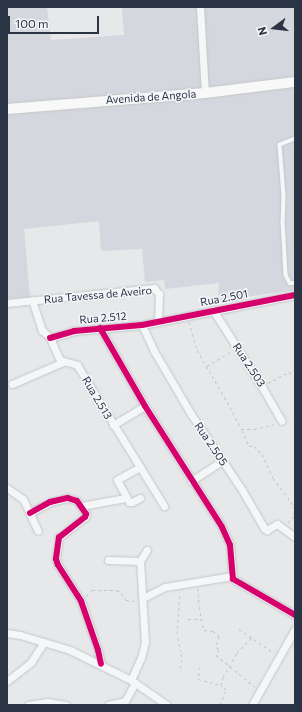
<!DOCTYPE html>
<style>
body{margin:0}
#map{position:relative;width:302px;height:712px;overflow:hidden;background:#e6e8ea;font-family:Commissioner,sans-serif}
div>[style]{position:absolute}
[style*='--x']{left:calc(var(--x)*1px);top:calc(var(--y)*1px);width:calc(var(--w)*1px);rotate:calc(var(--a)*1deg)}
.built>*{inset:0;background:#d4d7dd}
.path>*{height:1px;margin-top:-0.5px;transform-origin:0;background:repeating-linear-gradient(90deg,#c5c6ca 0 3px,transparent 0 6px)}
.roads{filter:drop-shadow(0 0 1px #c4c6c8) drop-shadow(0 0 1px #c4c6c8)}
.lane>*{height:3.5px;margin:-1.75px;padding:0 1.75px;transform-origin:1.75px;border-radius:1.75px;background:#f5f6f7}
.street>*{height:7px;margin:-3.5px;padding:0 3.5px;transform-origin:3.5px;border-radius:3.5px;background:#f5f6f7}
.secondary>*{height:10px;margin:-5px;padding:0 5px;transform-origin:5px;border-radius:5px;background:#f8f8f8}
.cycleway>*{height:6px;margin:-3px;padding:0 3px;transform-origin:3px;border-radius:3px;background:#d6006c}
span{translate:-50% -50%;white-space:nowrap;text-align:center;line-height:1.15;-webkit-text-stroke:3px #f4f6f9;paint-order:stroke}
.street-label{font-size:11px;color:#2b3445}
.frame{position:absolute;inset:0;border:8px solid #2b3445;pointer-events:none}
.north{position:absolute;left:254px;top:8px;width:40px;height:40px;-webkit-text-stroke:3px #f4f6f9;paint-order:stroke;rotate:255deg;font-size:11px;font-weight:700;line-height:16px;text-align:center;color:#2b3445}
.north::after{content:'';display:block;margin:auto;width:14px;height:18px;background:#2b3445;clip-path:polygon(50% 0,100% 100%,50% 72%,0 100%)}
.scale{position:absolute;left:8px;top:16px;width:91px;height:18px;box-sizing:border-box;border:2px solid #2b3445;border-top:0;padding-left:5px;font-size:12px;line-height:14px;white-space:nowrap;color:#2b3445;-webkit-text-stroke:3px #f4f6f9;paint-order:stroke}
</style>
<div id="map">
<div class="built">
<div style="clip-path:polygon(7px 7px,47px 7px,51px 40px,124px 35px,122px 7px,295px 7px,295px 290px,218px 301px,219px 283px,165px 289px,164px 280px,145px 282px,142px 249px,101px 251px,99px 221px,24px 229px,30px 297px,7px 299px)"></div>
</div>
<div class="path">
<div style="--x:189;--y:322;--w:29;--a:74"></div>
<div style="--x:197;--y:350;--w:66;--a:59.9"></div>
<div style="--x:230;--y:407;--w:25;--a:63"></div>
<div style="--x:241;--y:429;--w:13;--a:0"></div>
<div style="--x:254;--y:429;--w:22;--a:-13"></div>
<div style="--x:207;--y:366;--w:29;--a:-31"></div>
<div style="--x:268;--y:383;--w:24;--a:-28"></div>
<div style="--x:289;--y:372;--w:7;--a:34"></div>
<div style="--x:242;--y:430;--w:17;--a:66"></div>
<div style="--x:249;--y:446;--w:5;--a:0"></div>
<div style="--x:254;--y:446;--w:11;--a:45"></div>
<div style="--x:262;--y:454;--w:26;--a:65"></div>
<div style="--x:273;--y:478;--w:35;--a:53"></div>
<div style="--x:294;--y:506;--w:10;--a:90"></div>
<div style="--x:294;--y:516;--w:9;--a:131"></div>
<div style="--x:198;--y:588;--w:19;--a:87"></div>
<div style="--x:199;--y:607;--w:24;--a:78"></div>
<div style="--x:204;--y:630;--w:9;--a:6"></div>
<div style="--x:213;--y:631;--w:8;--a:40"></div>
<div style="--x:219;--y:636;--w:11;--a:105"></div>
<div style="--x:216;--y:647;--w:4;--a:34"></div>
<div style="--x:219;--y:649;--w:7;--a:117"></div>
<div style="--x:216;--y:655;--w:50;--a:39.4"></div>
<div style="--x:86;--y:596;--w:8;--a:-45"></div>
<div style="--x:92;--y:590;--w:25;--a:0"></div>
<div style="--x:117;--y:590;--w:5;--a:37"></div>
<div style="--x:121;--y:593;--w:9;--a:54"></div>
<div style="--x:126;--y:600;--w:10;--a:6"></div>
<div style="--x:188;--y:619;--w:13;--a:0"></div>
<div style="--x:239;--y:629;--w:42;--a:34.4"></div>
<div style="--x:200;--y:667;--w:12;--a:99"></div>
<div style="--x:198;--y:679;--w:23;--a:15"></div>
<div style="--x:180;--y:668;--w:6;--a:-72"></div>
<div style="--x:182;--y:662;--w:10;--a:-96"></div>
<div style="--x:181;--y:652;--w:18;--a:-103"></div>
<div style="--x:177;--y:634;--w:42;--a:-85.9"></div>
<div style="--x:220;--y:705;--w:16;--a:-68"></div>
<div style="--x:226;--y:690;--w:7;--a:-135"></div>
<div style="--x:221;--y:685;--w:8;--a:-76"></div>
<div style="--x:223;--y:677;--w:28;--a:-60"></div>
<div style="--x:237;--y:653;--w:21;--a:-47"></div>
</div>
<div class="roads">
<div class="lane">
<div style="--x:295;--y:139;--w:16;--a:158"></div>
<div style="--x:280;--y:145;--w:51;--a:85.5"></div>
<div style="--x:284;--y:196;--w:25;--a:92"></div>
<div style="--x:283;--y:221;--w:54;--a:86.8"></div>
<div style="--x:286;--y:275;--w:9;--a:63"></div>
<div style="--x:290;--y:283;--w:5;--a:0"></div>
</div>
<div class="street">
<div style="--x:200;--y:7;--w:86;--a:86.7"></div>
<div style="--x:32;--y:300;--w:32;--a:72"></div>
<div style="--x:42;--y:330;--w:11;--a:45"></div>
<div style="--x:7;--y:303;--w:148;--a:-5.8"></div>
<div style="--x:154;--y:288;--w:8;--a:50"></div>
<div style="--x:159;--y:294;--w:28;--a:92"></div>
<div style="--x:213;--y:310;--w:91;--a:57.5"></div>
<div style="--x:262;--y:387;--w:39;--a:60"></div>
<div style="--x:142;--y:325;--w:29;--a:65"></div>
<div style="--x:154;--y:351;--w:73;--a:59.6"></div>
<div style="--x:191;--y:414;--w:92;--a:56.1"></div>
<div style="--x:242;--y:490;--w:44;--a:59.9"></div>
<div style="--x:264;--y:528;--w:4;--a:34"></div>
<div style="--x:267;--y:530;--w:12;--a:-31"></div>
<div style="--x:277;--y:524;--w:22;--a:36"></div>
<div style="--x:100;--y:328;--w:90;--a:60"></div>
<div style="--x:145;--y:406;--w:143;--a:57.5"></div>
<div style="--x:222;--y:527;--w:20;--a:66"></div>
<div style="--x:230;--y:545;--w:34;--a:85"></div>
<div style="--x:233;--y:579;--w:72;--a:30.1"></div>
<div style="--x:50;--y:338;--w:25;--a:-16"></div>
<div style="--x:74;--y:331;--w:68;--a:-5"></div>
<div style="--x:142;--y:325;--w:156;--a:-11.1"></div>
<div style="--x:50;--y:338;--w:24;--a:66"></div>
<div style="--x:60;--y:360;--w:18;--a:16"></div>
<div style="--x:77;--y:365;--w:166;--a:58.3"></div>
<div style="--x:12;--y:384;--w:56;--a:-23.3"></div>
<div style="--x:113;--y:425;--w:37;--a:-31"></div>
<div style="--x:140;--y:467;--w:26;--a:151"></div>
<div style="--x:117;--y:480;--w:25;--a:61"></div>
<div style="--x:129;--y:502;--w:3;--a:0"></div>
<div style="--x:132;--y:502;--w:9;--a:-27"></div>
<div style="--x:191;--y:481;--w:37;--a:-33"></div>
<div style="--x:7;--y:488;--w:19;--a:35"></div>
<div style="--x:23;--y:499;--w:35;--a:65"></div>
<div style="--x:81;--y:506;--w:45;--a:-10.3"></div>
<div style="--x:30;--y:513;--w:23;--a:-29"></div>
<div style="--x:50;--y:502;--w:18;--a:-13"></div>
<div style="--x:68;--y:498;--w:9;--a:18"></div>
<div style="--x:77;--y:501;--w:16;--a:55"></div>
<div style="--x:86;--y:514;--w:3;--a:108"></div>
<div style="--x:85;--y:517;--w:33;--a:142"></div>
<div style="--x:59;--y:537;--w:22;--a:98"></div>
<div style="--x:56;--y:559;--w:6;--a:72"></div>
<div style="--x:58;--y:565;--w:43;--a:57.4"></div>
<div style="--x:81;--y:601;--w:52;--a:70.9"></div>
<div style="--x:98;--y:650;--w:14;--a:78"></div>
<div style="--x:108;--y:560;--w:32;--a:2"></div>
<div style="--x:143;--y:598;--w:25;--a:-27"></div>
<div style="--x:165;--y:587;--w:68;--a:-9.3"></div>
<div style="--x:7;--y:633;--w:13;--a:9"></div>
<div style="--x:20;--y:635;--w:52;--a:16.7"></div>
<div style="--x:70;--y:650;--w:68;--a:26.2"></div>
<div style="--x:131;--y:680;--w:44;--a:34.8"></div>
<div style="--x:131;--y:680;--w:24;--a:-66"></div>
<div style="--x:141;--y:658;--w:16;--a:-76"></div>
<div style="--x:145;--y:642;--w:81;--a:-93.5"></div>
<div style="--x:140;--y:561;--w:13;--a:-58"></div>
<div style="--x:7;--y:681;--w:31;--a:-38"></div>
<div style="--x:31;--y:662;--w:24;--a:-57"></div>
<div style="--x:28;--y:705;--w:19;--a:-9"></div>
<div style="--x:47;--y:702;--w:19;--a:9"></div>
<div style="--x:108;--y:705;--w:17;--a:-13"></div>
<div style="--x:125;--y:701;--w:21;--a:-61"></div>
<div style="--x:252;--y:705;--w:87;--a:-60.5"></div>
</div>
<div class="secondary">
<div style="--x:7;--y:109;--w:199;--a:-4.6"></div>
<div style="--x:205;--y:93;--w:91;--a:-7"></div>
</div>
</div>
<div class="cycleway">
<div style="--x:100;--y:328;--w:90;--a:60"></div>
<div style="--x:145;--y:406;--w:143;--a:57.5"></div>
<div style="--x:222;--y:527;--w:20;--a:66"></div>
<div style="--x:230;--y:545;--w:34;--a:85"></div>
<div style="--x:233;--y:579;--w:72;--a:30.1"></div>
<div style="--x:50;--y:338;--w:25;--a:-16"></div>
<div style="--x:74;--y:331;--w:68;--a:-5"></div>
<div style="--x:142;--y:325;--w:156;--a:-11.1"></div>
<div style="--x:30;--y:513;--w:23;--a:-29"></div>
<div style="--x:50;--y:502;--w:18;--a:-13"></div>
<div style="--x:68;--y:498;--w:9;--a:18"></div>
<div style="--x:77;--y:501;--w:16;--a:55"></div>
<div style="--x:86;--y:514;--w:3;--a:108"></div>
<div style="--x:85;--y:517;--w:33;--a:142"></div>
<div style="--x:59;--y:537;--w:22;--a:98"></div>
<div style="--x:56;--y:559;--w:6;--a:72"></div>
<div style="--x:58;--y:565;--w:43;--a:57.4"></div>
<div style="--x:81;--y:601;--w:52;--a:70.9"></div>
<div style="--x:98;--y:650;--w:14;--a:78"></div>
</div>
<div class="street-label">
<span style="left:151px;top:97px;rotate:-4deg">Avenida de Angola</span>
<span style="left:98px;top:295px;rotate:-5deg">Rua Tavessa de Aveiro</span>
<span style="left:224px;top:298px;rotate:-11deg">Rua 2.501</span>
<span style="left:103px;top:318px;rotate:-5deg">Rua 2.512</span>
<span style="left:249px;top:365px;rotate:57deg">Rua 2.503</span>
<span style="left:97px;top:398px;rotate:59deg">Rua 2.513</span>
<span style="left:211px;top:444px;rotate:56deg">Rua 2.505</span>
</div>
<div class="frame"></div>
<div class="north">N</div>
<div class="scale">100 m</div>
</div>
